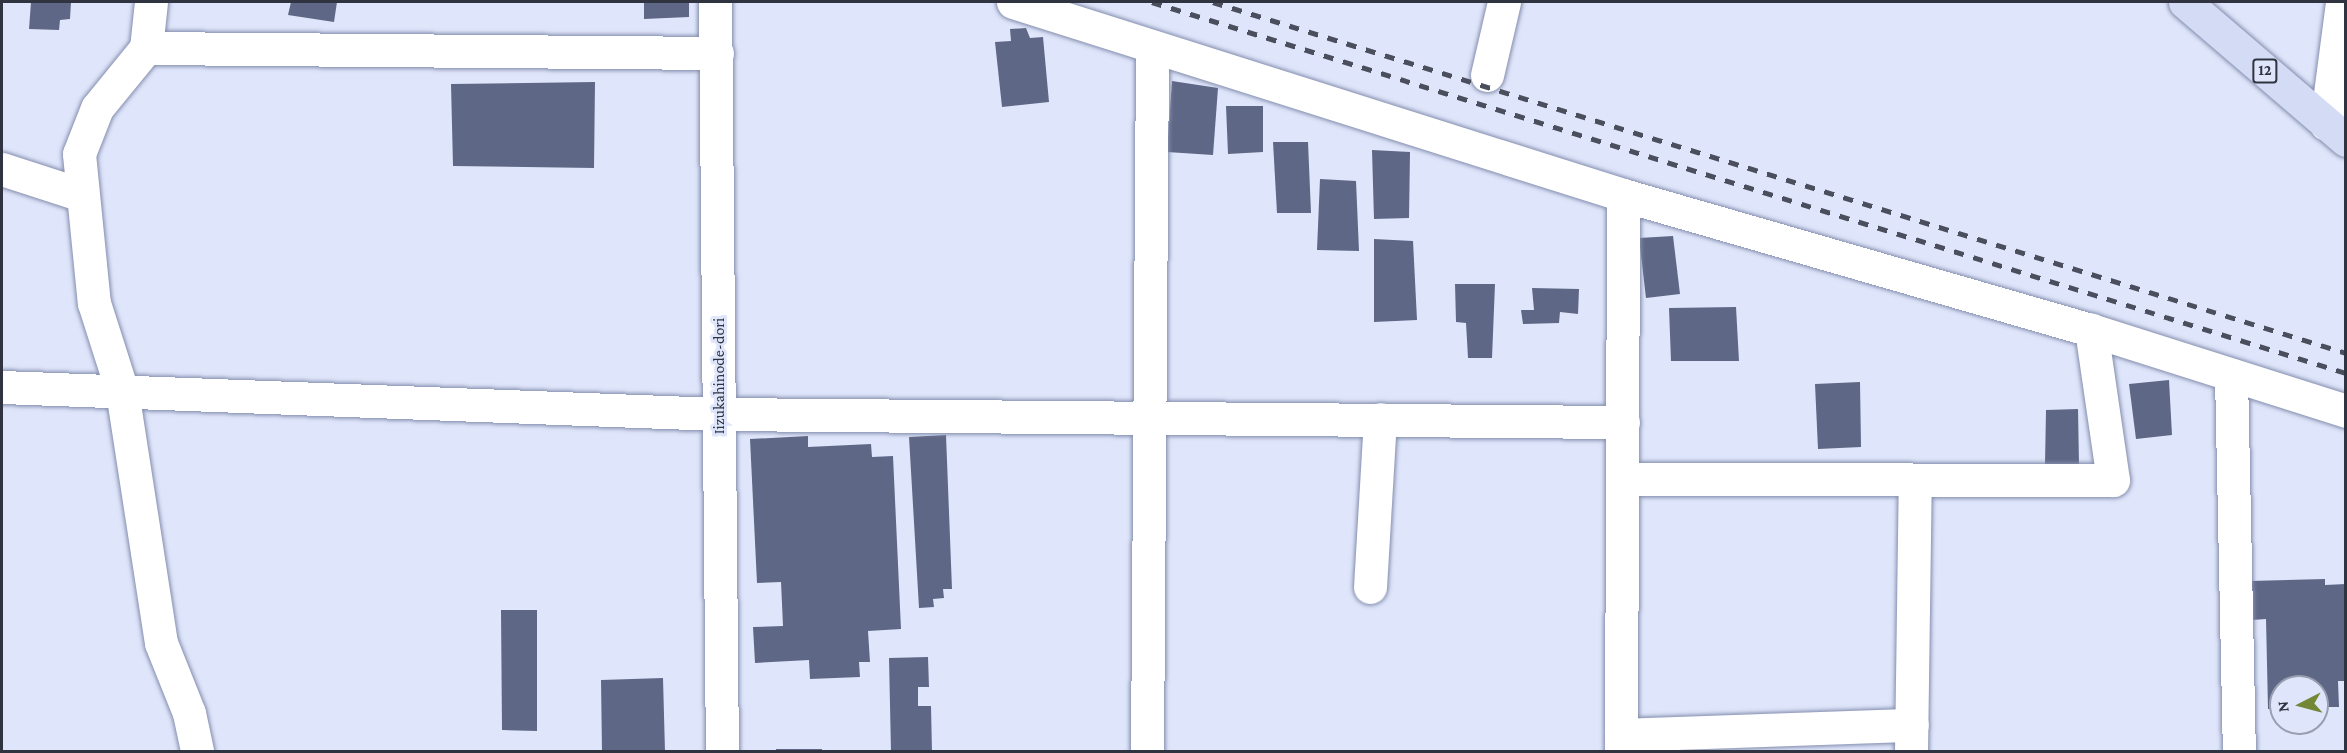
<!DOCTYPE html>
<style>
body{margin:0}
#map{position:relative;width:2347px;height:753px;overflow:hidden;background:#dfe6fb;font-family:"Crimson Pro",serif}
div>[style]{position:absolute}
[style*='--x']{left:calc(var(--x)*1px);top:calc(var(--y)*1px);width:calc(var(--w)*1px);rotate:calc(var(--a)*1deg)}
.building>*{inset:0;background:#5e6785}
.roads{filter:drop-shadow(0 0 2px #838dad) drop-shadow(0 0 2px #838dad)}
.minor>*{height:33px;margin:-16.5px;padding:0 16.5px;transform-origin:16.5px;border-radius:16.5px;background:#fff}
.major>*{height:33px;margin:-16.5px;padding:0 16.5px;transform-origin:16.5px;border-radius:16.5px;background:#d3dbf5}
.rail>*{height:4.5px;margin-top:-2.25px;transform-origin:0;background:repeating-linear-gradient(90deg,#4a4e5d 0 10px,transparent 0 20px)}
span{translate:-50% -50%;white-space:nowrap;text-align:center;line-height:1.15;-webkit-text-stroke:6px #dfe6fb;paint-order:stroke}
.shield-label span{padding:2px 4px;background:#dfe6fb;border:2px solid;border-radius:4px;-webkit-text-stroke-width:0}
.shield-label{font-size:15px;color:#303441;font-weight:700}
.street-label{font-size:16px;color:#303441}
.frame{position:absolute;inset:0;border:3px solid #303441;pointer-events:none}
.north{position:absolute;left:2269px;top:675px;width:60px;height:60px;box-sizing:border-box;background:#dfe6fb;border:2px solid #999fb1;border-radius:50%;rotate:264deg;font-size:16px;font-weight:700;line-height:24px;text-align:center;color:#303441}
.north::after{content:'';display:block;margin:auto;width:21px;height:27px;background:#738737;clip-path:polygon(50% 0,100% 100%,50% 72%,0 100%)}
</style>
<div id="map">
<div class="building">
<div style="clip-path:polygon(31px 2px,71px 2px,70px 19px,60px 20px,59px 30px,29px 29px)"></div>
<div style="clip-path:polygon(291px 2px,337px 2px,334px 22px,288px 15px)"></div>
<div style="clip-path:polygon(644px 2px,689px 2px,689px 17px,644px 19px)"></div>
<div style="clip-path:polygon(1026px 28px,1030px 38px,1043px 37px,1049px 102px,1002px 107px,995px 42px,1011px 41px,1010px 29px)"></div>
<div style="clip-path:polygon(1172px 81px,1218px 88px,1213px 155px,1167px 152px)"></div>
<div style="clip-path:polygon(595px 82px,594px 168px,453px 166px,451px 84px)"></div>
<div style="clip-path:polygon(1226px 106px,1263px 106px,1263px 152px,1228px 154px)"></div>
<div style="clip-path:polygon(1273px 142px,1308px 142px,1311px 213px,1277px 213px)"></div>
<div style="clip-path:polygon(1372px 150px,1410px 152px,1409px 218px,1374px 219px)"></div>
<div style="clip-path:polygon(1320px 179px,1356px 181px,1359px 251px,1317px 250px)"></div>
<div style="clip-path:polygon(1673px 236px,1680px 294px,1646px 298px,1639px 238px)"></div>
<div style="clip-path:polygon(1374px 239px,1413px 241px,1417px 320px,1374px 322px)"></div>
<div style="clip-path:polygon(1455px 284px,1495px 284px,1492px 358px,1468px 358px,1466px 323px,1456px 322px)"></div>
<div style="clip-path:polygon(1532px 288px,1579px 289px,1578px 314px,1560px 312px,1559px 323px,1523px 324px,1521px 310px,1534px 310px)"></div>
<div style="clip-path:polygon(1736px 307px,1739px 361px,1671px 361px,1669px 308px)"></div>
<div style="clip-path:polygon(2169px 380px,2172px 435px,2136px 439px,2129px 384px)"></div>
<div style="clip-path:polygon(1860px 382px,1861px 447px,1818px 449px,1815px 384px)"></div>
<div style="clip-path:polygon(2078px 409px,2079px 465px,2045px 464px,2046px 410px)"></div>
<div style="clip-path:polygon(946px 435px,952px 589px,943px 589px,944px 598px,933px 599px,934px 607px,919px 608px,909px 437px)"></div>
<div style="clip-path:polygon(808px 436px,808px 447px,871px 444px,872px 457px,893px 456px,901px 629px,868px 631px,870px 662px,859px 662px,860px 677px,810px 679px,809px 660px,755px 663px,753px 627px,783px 626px,781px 582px,757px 583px,750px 439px)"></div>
<div style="clip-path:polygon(2325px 579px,2325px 585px,2346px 584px,2346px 681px,2338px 681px,2339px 707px,2317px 707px,2317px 687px,2281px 687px,2281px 708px,2268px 709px,2266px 619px,2252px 620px,2250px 581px)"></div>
<div style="clip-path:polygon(501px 610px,537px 610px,537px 731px,502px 730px)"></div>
<div style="clip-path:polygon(928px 657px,929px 687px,918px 687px,918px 706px,931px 706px,932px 752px,891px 752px,889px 658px)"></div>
<div style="clip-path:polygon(663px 678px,665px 752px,602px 752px,601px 680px)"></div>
<div style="clip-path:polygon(776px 749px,822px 749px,822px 752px,776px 752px)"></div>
</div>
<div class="roads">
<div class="minor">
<div style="--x:151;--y:2;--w:46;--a:96.2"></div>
<div style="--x:146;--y:48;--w:77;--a:129.2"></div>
<div style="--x:97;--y:108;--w:49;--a:111.4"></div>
<div style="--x:79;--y:154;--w:150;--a:84.3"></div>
<div style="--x:94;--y:303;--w:92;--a:72.3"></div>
<div style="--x:122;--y:391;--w:255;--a:81.2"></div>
<div style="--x:161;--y:643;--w:75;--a:68.2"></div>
<div style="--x:189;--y:713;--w:40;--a:78"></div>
<div style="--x:715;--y:2;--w:750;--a:89.47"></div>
<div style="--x:1013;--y:2;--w:640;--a:17.56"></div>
<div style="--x:1623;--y:195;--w:487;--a:16.1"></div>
<div style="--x:2091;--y:330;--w:268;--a:17.6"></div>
<div style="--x:146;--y:48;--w:571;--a:0.5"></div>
<div style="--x:1487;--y:75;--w:75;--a:-76.9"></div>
<div style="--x:2326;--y:124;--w:123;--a:-82.5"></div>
<div style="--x:2;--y:169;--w:84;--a:18"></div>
<div style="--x:2231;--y:375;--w:377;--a:88.8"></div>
<div style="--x:2;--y:387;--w:718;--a:2.16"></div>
<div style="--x:719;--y:414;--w:904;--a:0.51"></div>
<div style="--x:1624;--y:479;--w:489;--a:0.1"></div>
<div style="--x:2113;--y:480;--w:152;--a:-98.3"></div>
<div style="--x:1370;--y:587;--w:168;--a:-86.6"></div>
<div style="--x:1621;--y:735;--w:291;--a:-2"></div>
<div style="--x:1147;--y:752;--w:705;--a:-89.59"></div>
<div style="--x:1621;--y:752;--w:557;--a:-89.79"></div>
<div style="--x:1911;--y:752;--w:270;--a:-89.2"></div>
</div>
<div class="major">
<div style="--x:2185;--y:2;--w:212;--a:40.6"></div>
</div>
</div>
<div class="rail">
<div style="--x:1152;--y:2;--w:1250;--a:17.26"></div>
<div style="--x:1213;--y:2;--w:1186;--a:17.21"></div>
</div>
<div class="shield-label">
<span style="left:2265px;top:71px">12</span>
</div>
<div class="street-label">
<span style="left:719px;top:376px;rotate:-90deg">Iizukahinode-dori</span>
</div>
<div class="frame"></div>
<div class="north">N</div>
</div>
